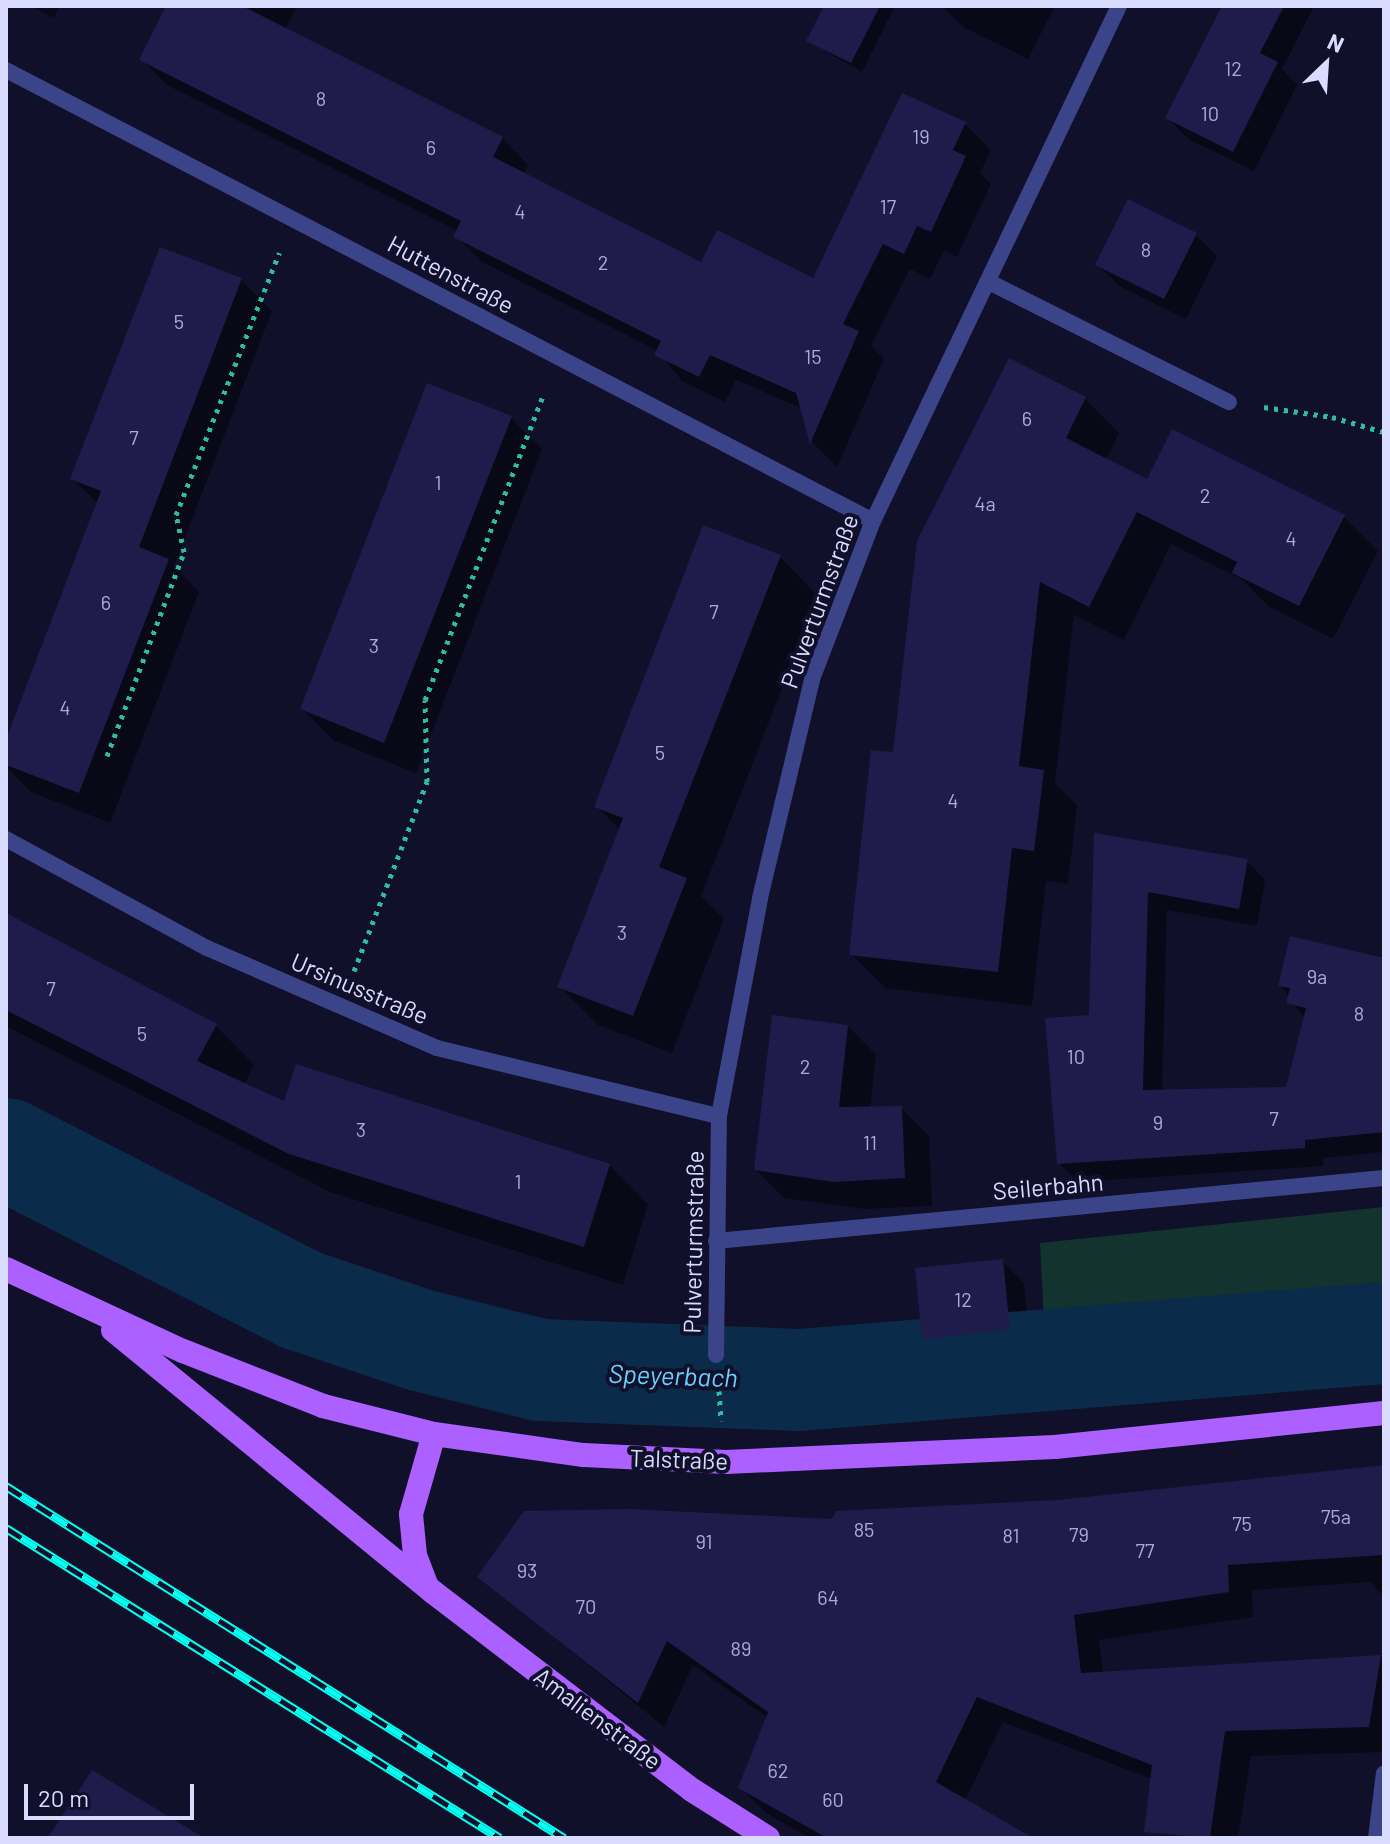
<!DOCTYPE html>
<meta charset="utf-8">
<style>
body{margin:0}
#map{position:relative;width:1390px;height:1844px;overflow:hidden;background:#11102a;font-family:Barlow,sans-serif}
div>[style]{position:absolute}
[style*='--x']{left:calc(var(--x)*1px);top:calc(var(--y)*1px);width:calc(var(--w)*1px);rotate:calc(var(--a)*1deg)}
.green>*{inset:0;background:#13342e}
.shadow>*{inset:0;background:#0007}
.river>*{height:102px;margin:-51px;padding:0 51px;transform-origin:51px;border-radius:51px;background:#0a2b49}
.building>*{inset:0;background:#1f1c4b}
.path>*{height:5px;margin-top:-2.5px;transform-origin:0;background:repeating-linear-gradient(90deg,#2fbd9f 0 4px,transparent 0 10px)}
.lane>*{height:16px;margin:-8px;padding:0 8px;transform-origin:8px;border-radius:8px;background:#3b4489}
.street>*{height:16px;margin:-8px;padding:0 8px;transform-origin:8px;border-radius:8px;background:#3b4489}
.primary>*{height:24px;margin:-12px;padding:0 12px;transform-origin:12px;border-radius:12px;background:#ac60ff}
.rail>*{height:9px;margin-top:-4.5px;transform-origin:0;background:repeating-linear-gradient(90deg,#11102a 0 18px,#05fff2 0 36px);box-sizing:border-box;border-block:2px solid #05fff2}
span{translate:-50% -50%;white-space:nowrap;text-align:center;line-height:1.15;-webkit-text-stroke:8px #11102a;paint-order:stroke}
.number-label{font-size:20px;color:#aaabd2}
.number-label span{-webkit-text-stroke-width:0}
.street-label{font-size:24px;color:#d9dbff}
.water-label{font-size:26px;color:#67d0ff;font-style:italic}
.frame{position:absolute;inset:0;border:8px solid #d9dbff;pointer-events:none}
.north{position:absolute;left:1286px;top:24px;width:80px;height:80px;-webkit-text-stroke:6px #11102a;paint-order:stroke;rotate:25deg;font-size:22px;font-weight:700;line-height:32px;text-align:center;color:#d9dbff}
.north::after{content:'';display:block;margin:auto;width:28px;height:36px;background:#d9dbff;clip-path:polygon(50% 0,100% 100%,50% 72%,0 100%)}
.scale{position:absolute;left:24px;top:1784px;width:170px;height:36px;box-sizing:border-box;border:4px solid #d9dbff;border-top:0;padding-left:10px;font-size:24px;line-height:28px;white-space:nowrap;color:#d9dbff;-webkit-text-stroke:6px #11102a;paint-order:stroke}
</style>
<div id="map">
<div class="green">
<div style="clip-path:polygon(1384px 1207px,1384px 1312px,1045px 1341px,1040px 1243px)"></div>
</div>
<div class="shadow">
<div style="clip-path:polygon(31px 6px,60px 6px,54px 18px)"></div>
<div style="clip-path:polygon(168px 6px,297px 6px,285px 30px,502px 138px,528px 165px,523px 175px,702px 264px,814px 280px,965px 124px,991px 150px,980px 173px,991px 184px,957px 257px,944px 250px,930px 279px,910px 269px,871px 346px,884px 359px,837px 467px,812px 442px,803px 409px,736px 380px,725px 402px,682px 381px,658px 351px,482px 262px,456px 236px,458px 231px,167px 85px,141px 59px)"></div>
<div style="clip-path:polygon(826px 6px,895px 6px,862px 72px,808px 41px)"></div>
<div style="clip-path:polygon(942px 6px,1055px 6px,1028px 59px,963px 27px)"></div>
<div style="clip-path:polygon(1225px 6px,1314px 6px,1282px 69px,1297px 85px,1254px 171px,1188px 139px,1168px 118px)"></div>
<div style="clip-path:polygon(1196px 235px,1217px 256px,1186px 319px,1119px 286px,1098px 265px)"></div>
<div style="clip-path:polygon(241px 280px,272px 311px,174px 566px,199px 592px,110px 823px,31px 792px,6px 767px,6px 744px,98px 504px,73px 479px)"></div>
<div style="clip-path:polygon(1010px 361px,1085px 399px,1119px 433px,1106px 460px,1148px 481px,1344px 517px,1378px 551px,1333px 639px,1268px 606px,1241px 579px,1171px 544px,1124px 640px,1074px 615px,1055px 783px,1077px 806px,1068px 884px,1046px 881px,1032px 1006px,885px 988px,851px 954px,895px 754px)"></div>
<div style="clip-path:polygon(428px 386px,511px 418px,542px 449px,416px 773px,333px 740px,302px 709px)"></div>
<div style="clip-path:polygon(780px 557px,818px 596px,701px 896px,724px 919px,672px 1053px,598px 1025px,559px 986px,620px 830px,596px 806px)"></div>
<div style="clip-path:polygon(1096px 835px,1247px 861px,1265px 880px,1257px 926px,1167px 910px,1162px 1092px,1287px 1089px,1305px 1019px,1281px 986px,1384px 960px,1384px 1152px,1323px 1158px,1323px 1166px,1078px 1182px,1059px 1163px,1091px 1017px)"></div>
<div style="clip-path:polygon(6px 915px,216px 1026px,254px 1065px,244px 1085px,285px 1104px,609px 1165px,648px 1204px,623px 1285px,330px 1192px,6px 1026px)"></div>
<div style="clip-path:polygon(848px 1026px,876px 1055px,870px 1108px,901px 1108px,929px 1136px,932px 1206px,864px 1209px,784px 1198px,756px 1170px)"></div>
<div style="clip-path:polygon(1002px 1261px,1024px 1283px,1031px 1351px,946px 1360px,924px 1339px)"></div>
<div style="clip-path:polygon(1384px 1465px,1384px 1597px,1370px 1582px,1252px 1590px,1253px 1617px,1099px 1640px,1103px 1674px,1190px 1669px,1157px 1781px,1003px 1722px,960px 1811px,999px 1838px,810px 1838px,766px 1813px,740px 1788px,768px 1718px,693px 1665px,664px 1727px,480px 1577px,833px 1521px,1058px 1502px)"></div>
<div style="clip-path:polygon(1384px 1657px,1384px 1752px,1251px 1756px,1238px 1838px,1162px 1834px,1239px 1666px)"></div>
</div>
<div class="river">
<div style="--x:6;--y:1149;--w:331;--a:27.1"></div>
<div style="--x:301;--y:1300;--w:126;--a:18.6"></div>
<div style="--x:420;--y:1340;--w:124;--a:14"></div>
<div style="--x:540;--y:1370;--w:259;--a:2.2"></div>
<div style="--x:799;--y:1380;--w:587;--a:-4.59"></div>
</div>
<div class="building">
<div style="clip-path:polygon(166px 6px,242px 6px,503px 137px,493px 157px,701px 262px,717px 230px,813px 278px,902px 93px,966px 122px,953px 150px,966px 156px,931px 232px,917px 226px,904px 254px,883px 244px,843px 324px,859px 331px,810px 444px,796px 393px,710px 355px,699px 377px,654px 355px,661px 341px,453px 237px,461px 221px,139px 60px)"></div>
<div style="clip-path:polygon(824px 6px,880px 6px,851px 63px,806px 41px)"></div>
<div style="clip-path:polygon(1222px 6px,1284px 6px,1260px 53px,1278px 62px,1233px 152px,1165px 118px)"></div>
<div style="clip-path:polygon(1128px 199px,1197px 233px,1164px 299px,1095px 265px)"></div>
<div style="clip-path:polygon(160px 247px,242px 278px,139px 547px,169px 559px,79px 793px,6px 765px,6px 739px,101px 491px,70px 479px)"></div>
<div style="clip-path:polygon(1009px 358px,1086px 397px,1066px 438px,1147px 479px,1172px 429px,1345px 515px,1299px 606px,1232px 573px,1237px 562px,1137px 512px,1089px 607px,1040px 582px,1019px 766px,1044px 770px,1034px 851px,1012px 848px,998px 972px,849px 955px,871px 750px,893px 752px,917px 541px)"></div>
<div style="clip-path:polygon(427px 383px,512px 416px,384px 743px,300px 709px)"></div>
<div style="clip-path:polygon(703px 525px,781px 555px,659px 867px,687px 878px,633px 1016px,557px 987px,623px 818px,594px 807px)"></div>
<div style="clip-path:polygon(1094px 833px,1248px 859px,1239px 909px,1148px 892px,1143px 1090px,1286px 1087px,1306px 1008px,1286px 1003px,1290px 988px,1278px 986px,1290px 936px,1384px 958px,1384px 1132px,1305px 1140px,1305px 1148px,1057px 1164px,1045px 1018px,1089px 1015px)"></div>
<div style="clip-path:polygon(6px 913px,217px 1024px,197px 1061px,284px 1101px,296px 1064px,610px 1164px,584px 1247px,289px 1154px,6px 1010px)"></div>
<div style="clip-path:polygon(772px 1015px,848px 1025px,839px 1107px,902px 1106px,905px 1178px,834px 1182px,754px 1170px)"></div>
<div style="clip-path:polygon(1003px 1259px,1010px 1330px,922px 1339px,915px 1268px)"></div>
<div style="clip-path:polygon(1384px 1465px,1384px 1555px,1228px 1565px,1229px 1592px,1074px 1615px,1081px 1673px,1381px 1655px,1369px 1727px,1225px 1731px,1210px 1838px,1144px 1832px,1152px 1765px,977px 1697px,936px 1782px,1033px 1838px,827px 1838px,738px 1788px,768px 1712px,667px 1641px,638px 1703px,477px 1577px,524px 1511px,629px 1509px,832px 1519px,836px 1511px,1058px 1500px)"></div>
<div style="clip-path:polygon(92px 1770px,204px 1838px,48px 1838px)"></div>
</div>
<div class="path">
<div style="--x:1264;--y:407;--w:69;--a:8.4"></div>
<div style="--x:1332;--y:417;--w:54;--a:16.1"></div>
<div style="--x:107;--y:756;--w:218;--a:-69.3"></div>
<div style="--x:184;--y:552;--w:38;--a:-102"></div>
<div style="--x:176;--y:515;--w:282;--a:-68.5"></div>
<div style="--x:354;--y:971;--w:203;--a:-68.9"></div>
<div style="--x:427;--y:782;--w:82;--a:-91.4"></div>
<div style="--x:425;--y:700;--w:329;--a:-68.8"></div>
<div style="--x:719;--y:1391;--w:30;--a:86"></div>
</div>
<div class="lane">
<div style="--x:1376;--y:1838;--w:65;--a:-83"></div>
</div>
<div class="street">
<div style="--x:6;--y:70;--w:977;--a:27.48"></div>
<div style="--x:991;--y:283;--w:266;--a:26.6"></div>
<div style="--x:6;--y:839;--w:229;--a:28.5"></div>
<div style="--x:207;--y:948;--w:251;--a:23.5"></div>
<div style="--x:437;--y:1048;--w:290;--a:13.6"></div>
<div style="--x:716;--y:1241;--w:671;--a:-5.39"></div>
<div style="--x:716;--y:1355;--w:239;--a:-89.3"></div>
<div style="--x:719;--y:1116;--w:222;--a:-79.3"></div>
<div style="--x:760;--y:898;--w:225;--a:-76.6"></div>
<div style="--x:812;--y:679;--w:169;--a:-68.9"></div>
<div style="--x:873;--y:521;--w:571;--a:-64.47"></div>
</div>
<div class="primary">
<div style="--x:6;--y:1269;--w:195;--a:24.9"></div>
<div style="--x:183;--y:1351;--w:150;--a:21.4"></div>
<div style="--x:323;--y:1406;--w:114;--a:14.2"></div>
<div style="--x:434;--y:1434;--w:151;--a:8"></div>
<div style="--x:584;--y:1455;--w:142;--a:2.8"></div>
<div style="--x:726;--y:1462;--w:329;--a:-2.6"></div>
<div style="--x:1055;--y:1447;--w:331;--a:-5.9"></div>
<div style="--x:113;--y:1330;--w:414;--a:39.3"></div>
<div style="--x:433;--y:1592;--w:326;--a:37.4"></div>
<div style="--x:692;--y:1790;--w:90;--a:32.3"></div>
<div style="--x:426;--y:1584;--w:31;--a:-111"></div>
<div style="--x:415;--y:1555;--w:41;--a:-95.6"></div>
<div style="--x:411;--y:1514;--w:83;--a:-74"></div>
</div>
<div class="rail">
<div style="--x:6;--y:1486;--w:660;--a:32.24"></div>
<div style="--x:6;--y:1528;--w:583;--a:32.11"></div>
</div>
<div class="number-label">
<span style="left:1233px;top:68px">12</span>
<span style="left:321px;top:98px">8</span>
<span style="left:1210px;top:113px">10</span>
<span style="left:921px;top:136px">19</span>
<span style="left:431px;top:147px">6</span>
<span style="left:888px;top:206px">17</span>
<span style="left:520px;top:211px">4</span>
<span style="left:1146px;top:249px">8</span>
<span style="left:603px;top:262px">2</span>
<span style="left:179px;top:321px">5</span>
<span style="left:813px;top:356px">15</span>
<span style="left:1027px;top:418px">6</span>
<span style="left:134px;top:437px">7</span>
<span style="left:438px;top:482px">1</span>
<span style="left:1205px;top:495px">2</span>
<span style="left:985px;top:503px">4a</span>
<span style="left:1291px;top:538px">4</span>
<span style="left:106px;top:602px">6</span>
<span style="left:714px;top:611px">7</span>
<span style="left:374px;top:645px">3</span>
<span style="left:65px;top:707px">4</span>
<span style="left:660px;top:752px">5</span>
<span style="left:953px;top:800px">4</span>
<span style="left:622px;top:932px">3</span>
<span style="left:1317px;top:976px">9a</span>
<span style="left:51px;top:988px">7</span>
<span style="left:1359px;top:1013px">8</span>
<span style="left:142px;top:1033px">5</span>
<span style="left:1076px;top:1056px">10</span>
<span style="left:805px;top:1066px">2</span>
<span style="left:1274px;top:1118px">7</span>
<span style="left:1158px;top:1122px">9</span>
<span style="left:361px;top:1129px">3</span>
<span style="left:870px;top:1142px">11</span>
<span style="left:518px;top:1181px">1</span>
<span style="left:963px;top:1299px">12</span>
<span style="left:1336px;top:1516px">75a</span>
<span style="left:1242px;top:1523px">75</span>
<span style="left:864px;top:1529px">85</span>
<span style="left:1079px;top:1534px">79</span>
<span style="left:1011px;top:1535px">81</span>
<span style="left:704px;top:1541px">91</span>
<span style="left:1145px;top:1550px">77</span>
<span style="left:527px;top:1570px">93</span>
<span style="left:828px;top:1597px">64</span>
<span style="left:586px;top:1606px">70</span>
<span style="left:741px;top:1648px">89</span>
<span style="left:778px;top:1770px">62</span>
<span style="left:833px;top:1799px">60</span>
</div>
<div class="street-label">
<span style="left:451px;top:274px;rotate:28deg">Huttenstraße</span>
<span style="left:819px;top:601px;rotate:-70deg">Pulverturmstraße</span>
<span style="left:360px;top:988px;rotate:23deg">Ursinusstraße</span>
<span style="left:1048px;top:1186px;rotate:-5deg">Seilerbahn</span>
<span style="left:693px;top:1242px;rotate:-89deg">Pulverturmstraße</span>
<span style="left:679px;top:1459px;rotate:2deg">Talstraße</span>
<span style="left:598px;top:1718px;rotate:37deg">Amalienstraße</span>
</div>
<div class="water-label">
<span style="left:673px;top:1375px;rotate:2deg">Speyerbach</span>
</div>
<div class="frame"></div>
<div class="north">N</div>
<div class="scale">20 m</div>
</div>
